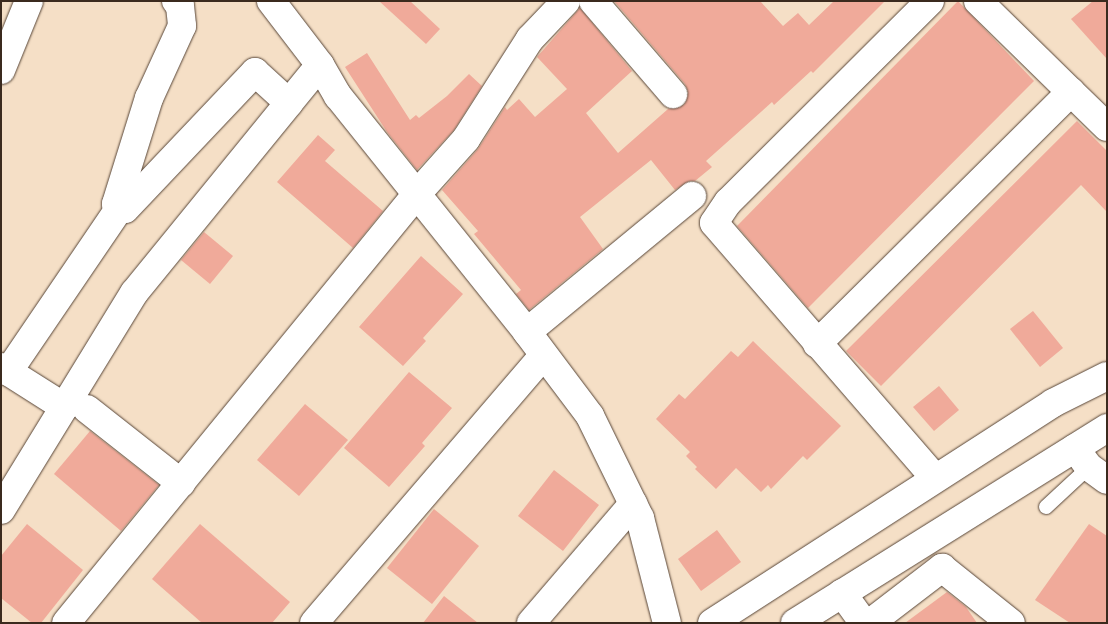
<!DOCTYPE html>
<style>
body{margin:0}
#map{position:relative;width:1108px;height:624px;overflow:hidden;background:#f5dfc6;font-family:"Architects Daughter",sans-serif}
div>[style]{position:absolute}
[style*='--x']{left:calc(var(--x)*1px);top:calc(var(--y)*1px);width:calc(var(--w)*1px);rotate:calc(var(--a)*1deg)}
.building>*{inset:0;background:#f0aa9a}
.roads{filter:drop-shadow(0 0 1px #574537) drop-shadow(0 0 1px #574537)}
.service>*{height:14px;margin:-7px;padding:0 7px;transform-origin:7px;border-radius:7px;background:#fff}
.minor>*{height:28px;margin:-14px;padding:0 14px;transform-origin:14px;border-radius:14px;background:#fff}
.secondary>*{height:28px;margin:-14px;padding:0 14px;transform-origin:14px;border-radius:14px;background:#fff}
span{translate:-50% -50%;white-space:nowrap;text-align:center;line-height:1.15;-webkit-text-stroke:4.5px #f7f3e8;paint-order:stroke}
.frame{position:absolute;inset:0;border:2px solid #3b2a1e;pointer-events:none}
</style>
<div id="map">
<div class="building">
<div style="clip-path:polygon(379px 1px,410px 1px,440px 29px,426px 44px)"></div>
<div style="clip-path:polygon(614px 1px,760px 1px,783px 26px,798px 13px,809px 25px,834px 1px,885px 1px,813px 73px,811px 71px,774px 105px,772px 102px,706px 161px,712px 167px,695px 181px,689px 181px,675px 190px,651px 160px,580px 217px,603px 249px,529px 310px,516px 294px,521px 290px,474px 234px,478px 231px,442px 190px,478px 149px,505px 107px,507px 110px,519px 99px,535px 117px,567px 89px,537px 57px,580px 8px,632px 71px,586px 113px,618px 153px,668px 109px,684px 105px,688px 92px,685px 84px)"></div>
<div style="clip-path:polygon(958px 1px,1034px 81px,808px 308px,737px 226px)"></div>
<div style="clip-path:polygon(1093px 1px,1107px 1px,1107px 59px,1071px 19px)"></div>
<div style="clip-path:polygon(367px 53px,410px 120px,416px 115px,419px 118px,447px 96px,469px 74px,482px 86px,454px 130px,417px 170px,387px 132px,345px 67px)"></div>
<div style="clip-path:polygon(1077px 121px,1107px 151px,1107px 212px,1081px 185px,881px 386px,846px 351px)"></div>
<div style="clip-path:polygon(318px 135px,335px 150px,325px 161px,383px 211px,353px 248px,277px 182px)"></div>
<div style="clip-path:polygon(204px 232px,233px 256px,210px 284px,181px 260px)"></div>
<div style="clip-path:polygon(421px 256px,463px 294px,423px 338px,426px 341px,403px 366px,359px 327px)"></div>
<div style="clip-path:polygon(1033px 311px,1063px 348px,1040px 367px,1010px 329px)"></div>
<div style="clip-path:polygon(753px 341px,841px 426px,807px 460px,803px 456px,771px 489px,768px 485px,761px 492px,736px 468px,716px 489px,695px 469px,697px 467px,686px 456px,690px 452px,656px 419px,679px 394px,685px 399px,731px 351px,738px 357px)"></div>
<div style="clip-path:polygon(409px 372px,452px 408px,422px 443px,425px 446px,389px 487px,344px 448px)"></div>
<div style="clip-path:polygon(939px 386px,959px 410px,934px 431px,913px 407px)"></div>
<div style="clip-path:polygon(305px 404px,348px 440px,299px 496px,257px 460px)"></div>
<div style="clip-path:polygon(90px 431px,159px 485px,121px 531px,54px 474px)"></div>
<div style="clip-path:polygon(554px 470px,599px 505px,563px 551px,518px 516px)"></div>
<div style="clip-path:polygon(434px 509px,479px 546px,432px 604px,387px 568px)"></div>
<div style="clip-path:polygon(27px 524px,83px 570px,41px 623px,32px 623px,1px 598px,1px 556px)"></div>
<div style="clip-path:polygon(200px 524px,290px 602px,272px 623px,202px 623px,152px 579px)"></div>
<div style="clip-path:polygon(1089px 524px,1107px 536px,1107px 623px,1070px 623px,1035px 600px)"></div>
<div style="clip-path:polygon(717px 530px,741px 562px,701px 591px,678px 559px)"></div>
<div style="clip-path:polygon(947px 592px,966px 607px,977px 623px,905px 623px)"></div>
<div style="clip-path:polygon(444px 596px,478px 623px,423px 623px)"></div>
</div>
<div class="roads">
<div class="service">
<div style="--x:1046;--y:507;--w:59;--a:-42.9"></div>
</div>
<div class="minor">
<div style="--x:176;--y:1;--w:6;--a:51"></div>
<div style="--x:180;--y:6;--w:20;--a:84"></div>
<div style="--x:182;--y:26;--w:79;--a:114.6"></div>
<div style="--x:149;--y:98;--w:111;--a:107.3"></div>
<div style="--x:116;--y:204;--w:10;--a:29"></div>
<div style="--x:125;--y:209;--w:189;--a:-46.5"></div>
<div style="--x:255;--y:72;--w:46;--a:42.4"></div>
<div style="--x:271;--y:1;--w:81;--a:52.6"></div>
<div style="--x:320;--y:65;--w:36;--a:60"></div>
<div style="--x:338;--y:96;--w:302;--a:51.3"></div>
<div style="--x:527;--y:332;--w:105;--a:53.1"></div>
<div style="--x:590;--y:416;--w:114;--a:63.9"></div>
<div style="--x:640;--y:518;--w:108;--a:75.6"></div>
<div style="--x:593;--y:1;--w:123;--a:49.3"></div>
<div style="--x:930;--y:1;--w:285;--a:135.1"></div>
<div style="--x:728;--y:202;--w:25;--a:124"></div>
<div style="--x:714;--y:223;--w:337;--a:49.1"></div>
<div style="--x:978;--y:1;--w:130;--a:44.4"></div>
<div style="--x:1;--y:70;--w:74;--a:-67.9"></div>
<div style="--x:527;--y:332;--w:214;--a:-39.5"></div>
<div style="--x:817;--y:344;--w:358;--a:-44.8"></div>
<div style="--x:1071;--y:92;--w:50;--a:44.2"></div>
<div style="--x:1;--y:367;--w:75;--a:32.4"></div>
<div style="--x:8;--y:372;--w:201;--a:-55.8"></div>
<div style="--x:87;--y:409;--w:120;--a:38.2"></div>
<div style="--x:1075;--y:448;--w:24;--a:54"></div>
<div style="--x:1089;--y:467;--w:22;--a:36"></div>
<div style="--x:1;--y:510;--w:255;--a:-58.5"></div>
<div style="--x:134;--y:293;--w:294;--a:-50.8"></div>
<div style="--x:842;--y:593;--w:37;--a:54"></div>
<div style="--x:66;--y:623;--w:553;--a:-50.73"></div>
<div style="--x:416;--y:195;--w:75;--a:-48.2"></div>
<div style="--x:466;--y:139;--w:119;--a:-57.4"></div>
<div style="--x:530;--y:39;--w:52;--a:-46.5"></div>
<div style="--x:314;--y:623;--w:352;--a:-49.4"></div>
<div style="--x:531;--y:623;--w:157;--a:-49.4"></div>
<div style="--x:870;--y:623;--w:91;--a:-37.4"></div>
<div style="--x:942;--y:568;--w:88;--a:38.6"></div>
</div>
<div class="secondary">
<div style="--x:712;--y:623;--w:406;--a:-32.8"></div>
<div style="--x:1053;--y:403;--w:60;--a:-26.6"></div>
<div style="--x:795;--y:623;--w:368;--a:-32"></div>
</div>
</div>
<div class="frame"></div>
</div>
